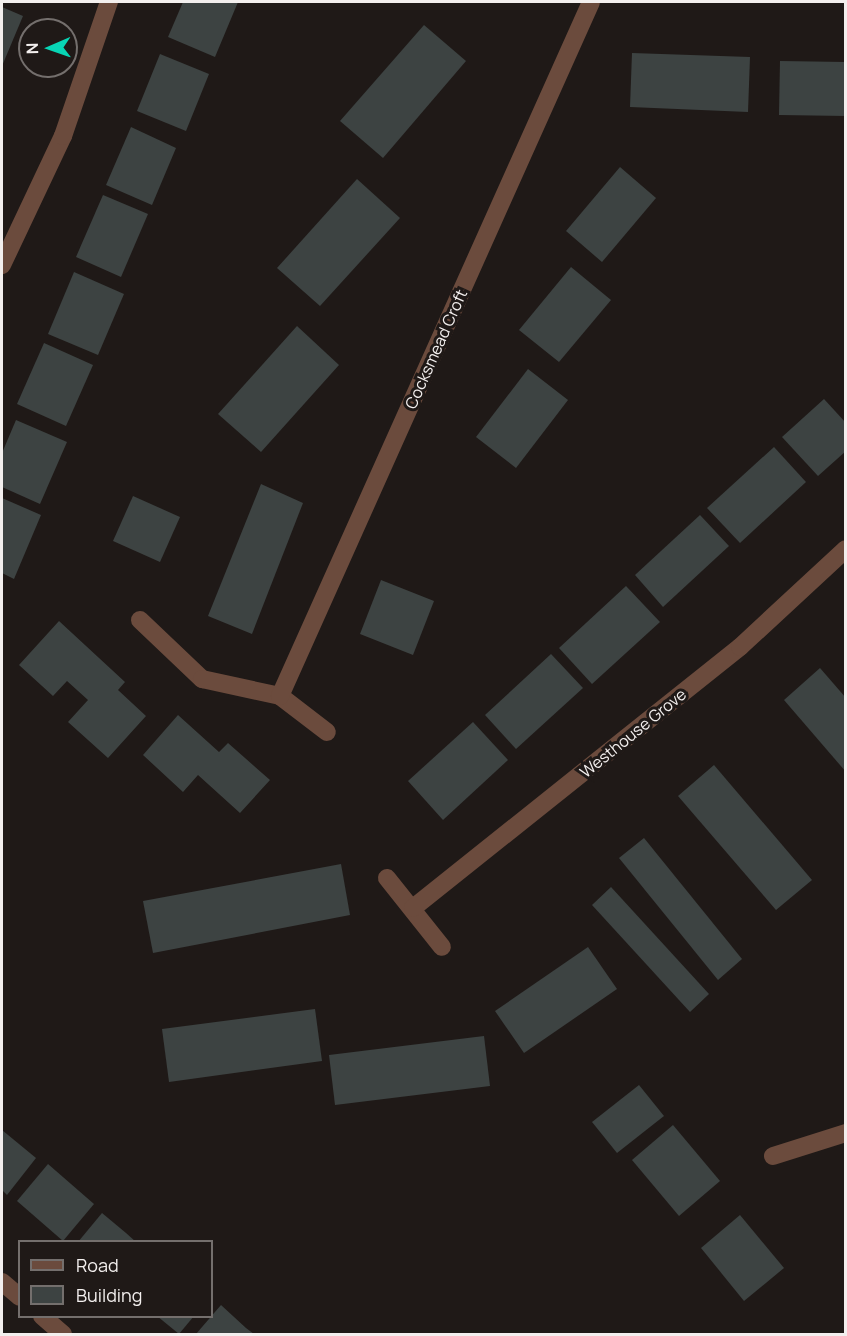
<!DOCTYPE html>
<style>
body{margin:0}
#map{position:relative;width:847px;height:1336px;overflow:hidden;background:#1f1917;font-family:Manrope,sans-serif}
div>[style]{position:absolute}
[style*='--x']{left:calc(var(--x)*1px);top:calc(var(--y)*1px);width:calc(var(--w)*1px);rotate:calc(var(--a)*1deg)}
.building>*{inset:0;background:#3d4342}
.minor>*{height:18px;margin:-9px;padding:0 9px;transform-origin:9px;border-radius:9px;background:#6b4b3d}
span{translate:-50% -50%;white-space:nowrap;text-align:center;line-height:1.15;-webkit-text-stroke:6px #1f1917;paint-order:stroke}
.street-label{font-size:16px;color:#f3efee}
.frame{position:absolute;inset:0;border:3px solid #f3efee;pointer-events:none}
.legend{position:absolute;left:18px;top:1240px;width:195px;height:78px;box-sizing:border-box;background:#1f1917;border:2px solid #746f6d;margin:0;padding:8px 10px;list-style:none;font-size:18px;color:#f3efee}
.legend li{display:flex;align-items:center;gap:12px;height:30px}
.legend b{width:30px;border:2px solid #746f6d}
.north{position:absolute;left:18px;top:18px;width:60px;height:60px;box-sizing:border-box;background:#1f1917;border:2px solid #746f6d;border-radius:50%;rotate:268deg;font-size:16px;font-weight:700;line-height:24px;text-align:center;color:#f3efee}
.north::after{content:'';display:block;margin:auto;width:21px;height:27px;background:#08d5b5;clip-path:polygon(50% 0,100% 100%,50% 72%,0 100%)}
</style>
<div id="map">
<div class="building">
<div style="clip-path:polygon(183px 2px,238px 2px,215px 57px,168px 37px)"></div>
<div style="clip-path:polygon(2px 7px,23px 16px,2px 66px)"></div>
<div style="clip-path:polygon(424px 25px,466px 61px,383px 158px,340px 121px)"></div>
<div style="clip-path:polygon(632px 53px,750px 57px,748px 112px,630px 107px)"></div>
<div style="clip-path:polygon(160px 54px,209px 74px,186px 131px,137px 111px)"></div>
<div style="clip-path:polygon(780px 61px,846px 62px,846px 116px,779px 115px)"></div>
<div style="clip-path:polygon(131px 127px,176px 148px,152px 205px,106px 185px)"></div>
<div style="clip-path:polygon(620px 167px,656px 198px,602px 262px,566px 231px)"></div>
<div style="clip-path:polygon(357px 179px,400px 218px,320px 306px,277px 268px)"></div>
<div style="clip-path:polygon(103px 195px,148px 214px,121px 277px,76px 257px)"></div>
<div style="clip-path:polygon(571px 267px,611px 300px,559px 362px,519px 330px)"></div>
<div style="clip-path:polygon(74px 272px,124px 294px,98px 355px,48px 334px)"></div>
<div style="clip-path:polygon(297px 326px,339px 365px,261px 452px,218px 414px)"></div>
<div style="clip-path:polygon(44px 343px,93px 365px,66px 426px,17px 404px)"></div>
<div style="clip-path:polygon(528px 369px,568px 400px,516px 468px,476px 437px)"></div>
<div style="clip-path:polygon(824px 399px,846px 423px,846px 451px,818px 476px,782px 437px)"></div>
<div style="clip-path:polygon(16px 420px,67px 442px,40px 504px,2px 487px,2px 453px)"></div>
<div style="clip-path:polygon(774px 447px,806px 482px,740px 543px,707px 508px)"></div>
<div style="clip-path:polygon(261px 484px,303px 503px,252px 634px,208px 616px)"></div>
<div style="clip-path:polygon(133px 496px,180px 517px,160px 562px,113px 541px)"></div>
<div style="clip-path:polygon(2px 498px,41px 515px,14px 579px,2px 573px)"></div>
<div style="clip-path:polygon(700px 515px,729px 546px,663px 607px,635px 575px)"></div>
<div style="clip-path:polygon(381px 580px,434px 601px,413px 655px,360px 634px)"></div>
<div style="clip-path:polygon(626px 586px,660px 622px,592px 684px,559px 648px)"></div>
<div style="clip-path:polygon(59px 621px,125px 682px,118px 690px,146px 716px,108px 758px,68px 722px,88px 700px,67px 681px,53px 696px,19px 665px)"></div>
<div style="clip-path:polygon(551px 654px,583px 688px,516px 749px,485px 715px)"></div>
<div style="clip-path:polygon(820px 668px,846px 698px,846px 772px,784px 700px)"></div>
<div style="clip-path:polygon(178px 715px,219px 752px,228px 743px,270px 780px,240px 813px,198px 775px,183px 792px,143px 755px)"></div>
<div style="clip-path:polygon(473px 722px,508px 760px,443px 820px,408px 781px)"></div>
<div style="clip-path:polygon(714px 765px,812px 880px,776px 910px,678px 796px)"></div>
<div style="clip-path:polygon(644px 838px,742px 959px,718px 980px,619px 858px)"></div>
<div style="clip-path:polygon(341px 864px,350px 915px,153px 953px,143px 901px)"></div>
<div style="clip-path:polygon(611px 887px,709px 994px,690px 1012px,592px 905px)"></div>
<div style="clip-path:polygon(588px 947px,617px 989px,524px 1053px,495px 1011px)"></div>
<div style="clip-path:polygon(315px 1009px,322px 1061px,169px 1082px,162px 1029px)"></div>
<div style="clip-path:polygon(484px 1036px,490px 1086px,335px 1105px,329px 1055px)"></div>
<div style="clip-path:polygon(639px 1085px,664px 1116px,617px 1153px,592px 1122px)"></div>
<div style="clip-path:polygon(673px 1125px,720px 1181px,679px 1216px,632px 1160px)"></div>
<div style="clip-path:polygon(2px 1130px,36px 1158px,7px 1195px,2px 1190px)"></div>
<div style="clip-path:polygon(48px 1164px,94px 1204px,63px 1241px,17px 1201px)"></div>
<div style="clip-path:polygon(102px 1213px,126px 1233px,136px 1242px,78px 1242px)"></div>
<div style="clip-path:polygon(740px 1215px,784px 1268px,744px 1301px,701px 1248px)"></div>
<div style="clip-path:polygon(221px 1305px,246px 1328px,254px 1334px,196px 1334px)"></div>
<div style="clip-path:polygon(157px 1316px,194px 1316px,179px 1334px)"></div>
</div>
<div class="minor">
<div style="--x:2;--y:265;--w:143;--a:-64.7"></div>
<div style="--x:63;--y:136;--w:142;--a:-71.1"></div>
<div style="--x:140;--y:620;--w:86;--a:43.6"></div>
<div style="--x:202;--y:679;--w:80;--a:12.3"></div>
<div style="--x:280;--y:696;--w:59;--a:37.5"></div>
<div style="--x:280;--y:696;--w:760;--a:-65.86"></div>
<div style="--x:387;--y:878;--w:88;--a:51.4"></div>
<div style="--x:413;--y:908;--w:418;--a:-38.6"></div>
<div style="--x:740;--y:647;--w:144;--a:-42.8"></div>
<div style="--x:773;--y:1156;--w:77;--a:-17.5"></div>
<div style="--x:2;--y:1282;--w:23;--a:40"></div>
<div style="--x:42;--y:1316;--w:28;--a:41"></div>
</div>
<div class="street-label">
<span style="left:436px;top:349px;rotate:-66deg">Cocksmead Croft</span>
<span style="left:633px;top:733px;rotate:-39deg">Westhouse Grove</span>
</div>
<div class="frame"></div>
<ul class="legend">
<li><b style="height:8px;background:#6b4b3d"></b>Road</li>
<li><b style="height:16px;background:#3d4342"></b>Building</li>
</ul>
<div class="north">N</div>
</div>
